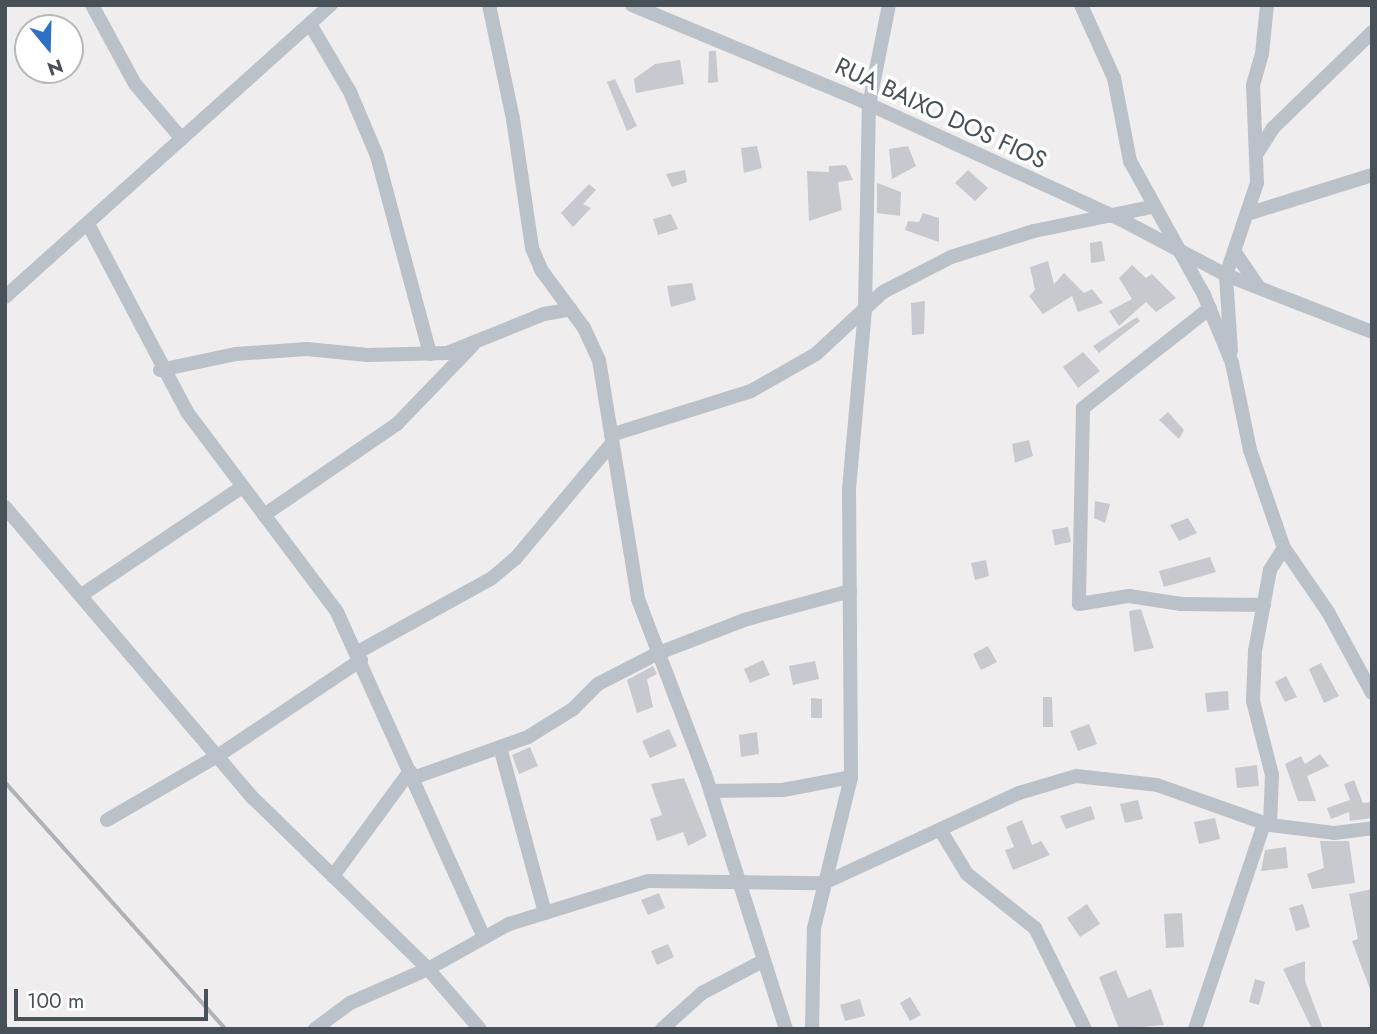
<!DOCTYPE html>
<style>
body{margin:0}
#map{position:relative;width:1377px;height:1034px;overflow:hidden;background:#efeded;font-family:Jost,sans-serif}
div>[style]{position:absolute}
[style*='--x']{left:calc(var(--x)*1px);top:calc(var(--y)*1px);width:calc(var(--w)*1px);rotate:calc(var(--a)*1deg)}
.building>*{inset:0;background:#c8c9cf}
.minor>*{height:14px;margin:-7px;padding:0 7px;transform-origin:7px;border-radius:7px;background:#bac1c8}
.rail>*{height:3.5px;margin:-1.75px;padding:0 1.75px;transform-origin:1.75px;border-radius:1.75px;background:#b0b2b7}
span{translate:-50% -50%;white-space:nowrap;text-align:center;line-height:1.15;-webkit-text-stroke:7px #fff;paint-order:stroke}
.street-label{font-size:24px;color:#485058}
.frame{position:absolute;inset:0;border:7px solid #485058;pointer-events:none}
.north{position:absolute;left:14px;top:14px;width:70px;height:70px;box-sizing:border-box;background:#fff;border:2px solid #b6b9bc;border-radius:50%;rotate:161deg;font-size:19px;font-weight:700;line-height:28px;text-align:center;color:#485058}
.north::after{content:'';display:block;margin:auto;width:24px;height:32px;background:#2f70c7;clip-path:polygon(50% 0,100% 100%,50% 72%,0 100%)}
.scale{position:absolute;left:14px;top:989px;width:194px;height:32px;box-sizing:border-box;border:4px solid #485058;border-top:0;padding-left:9px;font-size:21px;line-height:24px;white-space:nowrap;color:#485058;-webkit-text-stroke:5px #fff;paint-order:stroke}
</style>
<div id="map">
<div class="building">
<div style="clip-path:polygon(709px 51px,716px 51px,718px 82px,708px 83px)"></div>
<div style="clip-path:polygon(680px 60px,684px 84px,636px 93px,634px 79px,655px 64px)"></div>
<div style="clip-path:polygon(615px 79px,637px 126px,627px 131px,607px 82px)"></div>
<div style="clip-path:polygon(757px 146px,762px 168px,744px 173px,741px 148px)"></div>
<div style="clip-path:polygon(908px 146px,916px 166px,892px 179px,889px 149px)"></div>
<div style="clip-path:polygon(846px 165px,853px 180px,838px 182px,842px 210px,809px 221px,807px 171px,829px 172px,829px 166px)"></div>
<div style="clip-path:polygon(685px 170px,687px 182px,672px 187px,666px 174px)"></div>
<div style="clip-path:polygon(968px 170px,988px 188px,975px 201px,955px 183px)"></div>
<div style="clip-path:polygon(877px 183px,901px 192px,900px 216px,877px 213px)"></div>
<div style="clip-path:polygon(589px 184px,596px 190px,583px 204px,591px 208px,573px 227px,561px 213px)"></div>
<div style="clip-path:polygon(923px 213px,939px 218px,939px 242px,905px 230px,908px 221px,919px 222px)"></div>
<div style="clip-path:polygon(671px 214px,678px 229px,658px 235px,653px 219px)"></div>
<div style="clip-path:polygon(1102px 241px,1105px 261px,1091px 263px,1090px 243px)"></div>
<div style="clip-path:polygon(1048px 261px,1054px 284px,1064px 273px,1084px 293px,1092px 289px,1103px 303px,1078px 312px,1072px 296px,1043px 314px,1029px 296px,1035px 290px,1030px 267px)"></div>
<div style="clip-path:polygon(1132px 265px,1146px 278px,1152px 274px,1176px 298px,1156px 312px,1146px 302px,1119px 326px,1109px 311px,1132px 299px,1119px 278px)"></div>
<div style="clip-path:polygon(692px 283px,696px 300px,671px 307px,667px 286px)"></div>
<div style="clip-path:polygon(925px 301px,924px 334px,912px 335px,911px 303px)"></div>
<div style="clip-path:polygon(1137px 317px,1140px 321px,1099px 353px,1093px 346px)"></div>
<div style="clip-path:polygon(1083px 352px,1100px 371px,1078px 388px,1063px 367px)"></div>
<div style="clip-path:polygon(1168px 412px,1184px 430px,1179px 439px,1159px 420px)"></div>
<div style="clip-path:polygon(1029px 440px,1033px 456px,1015px 463px,1012px 444px)"></div>
<div style="clip-path:polygon(1095px 501px,1110px 504px,1105px 523px,1094px 518px)"></div>
<div style="clip-path:polygon(1188px 518px,1197px 533px,1179px 541px,1170px 525px)"></div>
<div style="clip-path:polygon(1068px 527px,1071px 542px,1055px 545px,1052px 530px)"></div>
<div style="clip-path:polygon(1210px 557px,1216px 572px,1164px 587px,1159px 571px)"></div>
<div style="clip-path:polygon(986px 560px,989px 576px,975px 580px,971px 563px)"></div>
<div style="clip-path:polygon(1141px 609px,1154px 648px,1134px 652px,1129px 611px)"></div>
<div style="clip-path:polygon(988px 646px,997px 662px,981px 670px,973px 654px)"></div>
<div style="clip-path:polygon(763px 660px,770px 675px,750px 683px,744px 669px)"></div>
<div style="clip-path:polygon(815px 661px,819px 679px,793px 685px,789px 666px)"></div>
<div style="clip-path:polygon(1321px 663px,1339px 696px,1324px 703px,1309px 669px)"></div>
<div style="clip-path:polygon(653px 666px,657px 674px,647px 679px,653px 707px,637px 713px,627px 680px)"></div>
<div style="clip-path:polygon(1286px 676px,1297px 697px,1285px 702px,1275px 682px)"></div>
<div style="clip-path:polygon(1228px 691px,1229px 710px,1207px 712px,1205px 693px)"></div>
<div style="clip-path:polygon(1043px 697px,1052px 697px,1053px 727px,1043px 727px)"></div>
<div style="clip-path:polygon(811px 698px,822px 699px,822px 718px,811px 718px)"></div>
<div style="clip-path:polygon(1089px 724px,1097px 744px,1078px 751px,1070px 731px)"></div>
<div style="clip-path:polygon(669px 729px,677px 746px,650px 758px,642px 741px)"></div>
<div style="clip-path:polygon(757px 732px,759px 754px,741px 757px,739px 735px)"></div>
<div style="clip-path:polygon(530px 747px,538px 766px,519px 774px,512px 755px)"></div>
<div style="clip-path:polygon(1320px 754px,1329px 766px,1307px 776px,1316px 801px,1298px 801px,1285px 764px,1301px 756px,1305px 764px)"></div>
<div style="clip-path:polygon(1257px 765px,1259px 786px,1237px 788px,1235px 768px)"></div>
<div style="clip-path:polygon(684px 778px,707px 836px,688px 846px,683px 832px,657px 841px,650px 819px,662px 815px,651px 784px)"></div>
<div style="clip-path:polygon(1354px 780px,1363px 803px,1372px 802px,1372px 818px,1350px 821px,1349px 812px,1331px 819px,1327px 808px,1350px 800px,1344px 784px)"></div>
<div style="clip-path:polygon(1138px 800px,1143px 819px,1125px 823px,1120px 804px)"></div>
<div style="clip-path:polygon(1091px 806px,1095px 819px,1066px 829px,1060px 816px)"></div>
<div style="clip-path:polygon(1215px 818px,1220px 839px,1199px 844px,1194px 822px)"></div>
<div style="clip-path:polygon(1022px 820px,1032px 845px,1041px 841px,1050px 855px,1013px 870px,1005px 850px,1014px 847px,1006px 827px)"></div>
<div style="clip-path:polygon(1320px 841px,1349px 841px,1355px 883px,1312px 889px,1307px 874px,1324px 868px)"></div>
<div style="clip-path:polygon(1286px 847px,1288px 868px,1261px 871px,1265px 850px)"></div>
<div style="clip-path:polygon(1372px 889px,1372px 992px,1371px 992px,1352px 941px,1358px 939px,1349px 894px)"></div>
<div style="clip-path:polygon(659px 893px,665px 908px,648px 915px,641px 900px)"></div>
<div style="clip-path:polygon(1087px 904px,1100px 924px,1080px 937px,1067px 918px)"></div>
<div style="clip-path:polygon(1303px 904px,1310px 927px,1296px 931px,1289px 908px)"></div>
<div style="clip-path:polygon(1182px 913px,1184px 947px,1166px 948px,1164px 914px)"></div>
<div style="clip-path:polygon(668px 944px,674px 957px,657px 965px,651px 951px)"></div>
<div style="clip-path:polygon(1305px 961px,1305px 981px,1323px 1029px,1312px 1029px,1283px 969px)"></div>
<div style="clip-path:polygon(1116px 970px,1128px 998px,1151px 989px,1164px 1025px,1119px 1029px,1099px 977px)"></div>
<div style="clip-path:polygon(1255px 979px,1265px 982px,1259px 1005px,1249px 1002px)"></div>
<div style="clip-path:polygon(910px 997px,921px 1015px,910px 1021px,900px 1003px)"></div>
<div style="clip-path:polygon(860px 999px,865px 1016px,845px 1021px,840px 1005px)"></div>
</div>
<div class="minor">
<div style="--x:92;--y:5;--w:90;--a:61.4"></div>
<div style="--x:135;--y:84;--w:72;--a:49.5"></div>
<div style="--x:489;--y:5;--w:116;--a:78.1"></div>
<div style="--x:513;--y:119;--w:130;--a:81.6"></div>
<div style="--x:532;--y:248;--w:25;--a:67"></div>
<div style="--x:542;--y:271;--w:71;--a:53.6"></div>
<div style="--x:584;--y:328;--w:35;--a:65"></div>
<div style="--x:599;--y:360;--w:242;--a:80.7"></div>
<div style="--x:638;--y:599;--w:187;--a:69.1"></div>
<div style="--x:705;--y:774;--w:268;--a:72.4"></div>
<div style="--x:632;--y:5;--w:237;--a:22.6"></div>
<div style="--x:851;--y:96;--w:294;--a:24.6"></div>
<div style="--x:1118;--y:218;--w:122;--a:27.8"></div>
<div style="--x:1226;--y:275;--w:157;--a:21.3"></div>
<div style="--x:1081;--y:5;--w:80;--a:65.7"></div>
<div style="--x:1114;--y:78;--w:85;--a:79.1"></div>
<div style="--x:1130;--y:161;--w:153;--a:61.1"></div>
<div style="--x:1204;--y:295;--w:74;--a:67.6"></div>
<div style="--x:1232;--y:363;--w:89;--a:78.3"></div>
<div style="--x:1250;--y:450;--w:104;--a:70.9"></div>
<div style="--x:1284;--y:548;--w:78;--a:55.5"></div>
<div style="--x:1328;--y:612;--w:92;--a:61.5"></div>
<div style="--x:310;--y:24;--w:79;--a:59.5"></div>
<div style="--x:350;--y:92;--w:69;--a:67.1"></div>
<div style="--x:377;--y:156;--w:205;--a:75"></div>
<div style="--x:1258;--y:152;--w:28;--a:-58"></div>
<div style="--x:1273;--y:128;--w:138;--a:-44.1"></div>
<div style="--x:1247;--y:214;--w:131;--a:-17.3"></div>
<div style="--x:88;--y:224;--w:212;--a:62.2"></div>
<div style="--x:187;--y:412;--w:250;--a:53.1"></div>
<div style="--x:337;--y:612;--w:354;--a:65.7"></div>
<div style="--x:1234;--y:251;--w:42;--a:55.6"></div>
<div style="--x:5;--y:297;--w:438;--a:-41.9"></div>
<div style="--x:1210;--y:308;--w:162;--a:141.8"></div>
<div style="--x:1083;--y:408;--w:196;--a:91.2"></div>
<div style="--x:1079;--y:604;--w:51;--a:-9.1"></div>
<div style="--x:1129;--y:596;--w:53;--a:8.7"></div>
<div style="--x:1181;--y:604;--w:83;--a:0.7"></div>
<div style="--x:1231;--y:351;--w:76;--a:-93.8"></div>
<div style="--x:1226;--y:275;--w:97;--a:-71.4"></div>
<div style="--x:1257;--y:183;--w:98;--a:-92.3"></div>
<div style="--x:1253;--y:85;--w:32;--a:-74"></div>
<div style="--x:1262;--y:54;--w:49;--a:-84.2"></div>
<div style="--x:160;--y:370;--w:78;--a:-11.9"></div>
<div style="--x:236;--y:354;--w:71;--a:-4"></div>
<div style="--x:307;--y:349;--w:61;--a:5.6"></div>
<div style="--x:368;--y:355;--w:79;--a:-1.5"></div>
<div style="--x:447;--y:353;--w:105;--a:-21.9"></div>
<div style="--x:544;--y:314;--w:27;--a:-10"></div>
<div style="--x:611;--y:435;--w:147;--a:-17.4"></div>
<div style="--x:751;--y:391;--w:75;--a:-29.6"></div>
<div style="--x:816;--y:354;--w:91;--a:-42.8"></div>
<div style="--x:883;--y:292;--w:76;--a:-27.2"></div>
<div style="--x:951;--y:257;--w:87;--a:-17.4"></div>
<div style="--x:1034;--y:231;--w:119;--a:-11.6"></div>
<div style="--x:5;--y:507;--w:382;--a:49.6"></div>
<div style="--x:253;--y:798;--w:245;--a:44.3"></div>
<div style="--x:428;--y:969;--w:79;--a:49.1"></div>
<div style="--x:264;--y:515;--w:161;--a:-34.4"></div>
<div style="--x:397;--y:424;--w:110;--a:-46.1"></div>
<div style="--x:83;--y:594;--w:192;--a:-33.9"></div>
<div style="--x:358;--y:652;--w:153;--a:-28.9"></div>
<div style="--x:492;--y:578;--w:30;--a:-40"></div>
<div style="--x:515;--y:559;--w:151;--a:-50.1"></div>
<div style="--x:500;--y:747;--w:172;--a:74.8"></div>
<div style="--x:413;--y:778;--w:122;--a:-19.6"></div>
<div style="--x:528;--y:737;--w:53;--a:-31.9"></div>
<div style="--x:573;--y:709;--w:35;--a:-45"></div>
<div style="--x:598;--y:684;--w:65;--a:-27.3"></div>
<div style="--x:656;--y:654;--w:94;--a:-21.1"></div>
<div style="--x:744;--y:620;--w:110;--a:-15.3"></div>
<div style="--x:711;--y:791;--w:72;--a:-0.8"></div>
<div style="--x:783;--y:790;--w:69;--a:-10.8"></div>
<div style="--x:107;--y:820;--w:129;--a:-30.1"></div>
<div style="--x:219;--y:755;--w:171;--a:-33.8"></div>
<div style="--x:1270;--y:825;--w:50;--a:-87.7"></div>
<div style="--x:1272;--y:775;--w:76;--a:-104.4"></div>
<div style="--x:1253;--y:701;--w:50;--a:-87.7"></div>
<div style="--x:1255;--y:651;--w:82;--a:-79.5"></div>
<div style="--x:1270;--y:570;--w:26;--a:-58"></div>
<div style="--x:941;--y:831;--w:50;--a:58.8"></div>
<div style="--x:967;--y:874;--w:87;--a:38.5"></div>
<div style="--x:1035;--y:928;--w:113;--a:63.7"></div>
<div style="--x:333;--y:876;--w:130;--a:-53.7"></div>
<div style="--x:315;--y:1029;--w:44;--a:-36.6"></div>
<div style="--x:350;--y:1003;--w:85;--a:-23.6"></div>
<div style="--x:428;--y:969;--w:93;--a:-29.1"></div>
<div style="--x:509;--y:924;--w:145;--a:-17.2"></div>
<div style="--x:648;--y:881;--w:176;--a:0.7"></div>
<div style="--x:824;--y:883;--w:215;--a:-24.8"></div>
<div style="--x:1019;--y:793;--w:59;--a:-16.6"></div>
<div style="--x:1076;--y:776;--w:81;--a:6.3"></div>
<div style="--x:1157;--y:785;--w:120;--a:19.5"></div>
<div style="--x:1270;--y:825;--w:64;--a:7.1"></div>
<div style="--x:1334;--y:833;--w:38;--a:-7"></div>
<div style="--x:662;--y:1029;--w:54;--a:-42"></div>
<div style="--x:702;--y:993;--w:67;--a:-27.7"></div>
<div style="--x:812;--y:1029;--w:101;--a:-88.9"></div>
<div style="--x:814;--y:928;--w:155;--a:-76.2"></div>
<div style="--x:851;--y:777;--w:288;--a:-90.4"></div>
<div style="--x:849;--y:489;--w:182;--a:-84.9"></div>
<div style="--x:865;--y:308;--w:203;--a:-88.9"></div>
<div style="--x:869;--y:105;--w:102;--a:-78.7"></div>
<div style="--x:1195;--y:1029;--w:216;--a:-71.4"></div>
</div>
<div class="rail">
<div style="--x:5;--y:782;--w:331;--a:48.2"></div>
</div>
<div class="street-label">
<span style="left:941px;top:113px;rotate:25deg">RUA BAIXO DOS FIOS</span>
</div>
<div class="frame"></div>
<div class="north">N</div>
<div class="scale">100 m</div>
</div>
